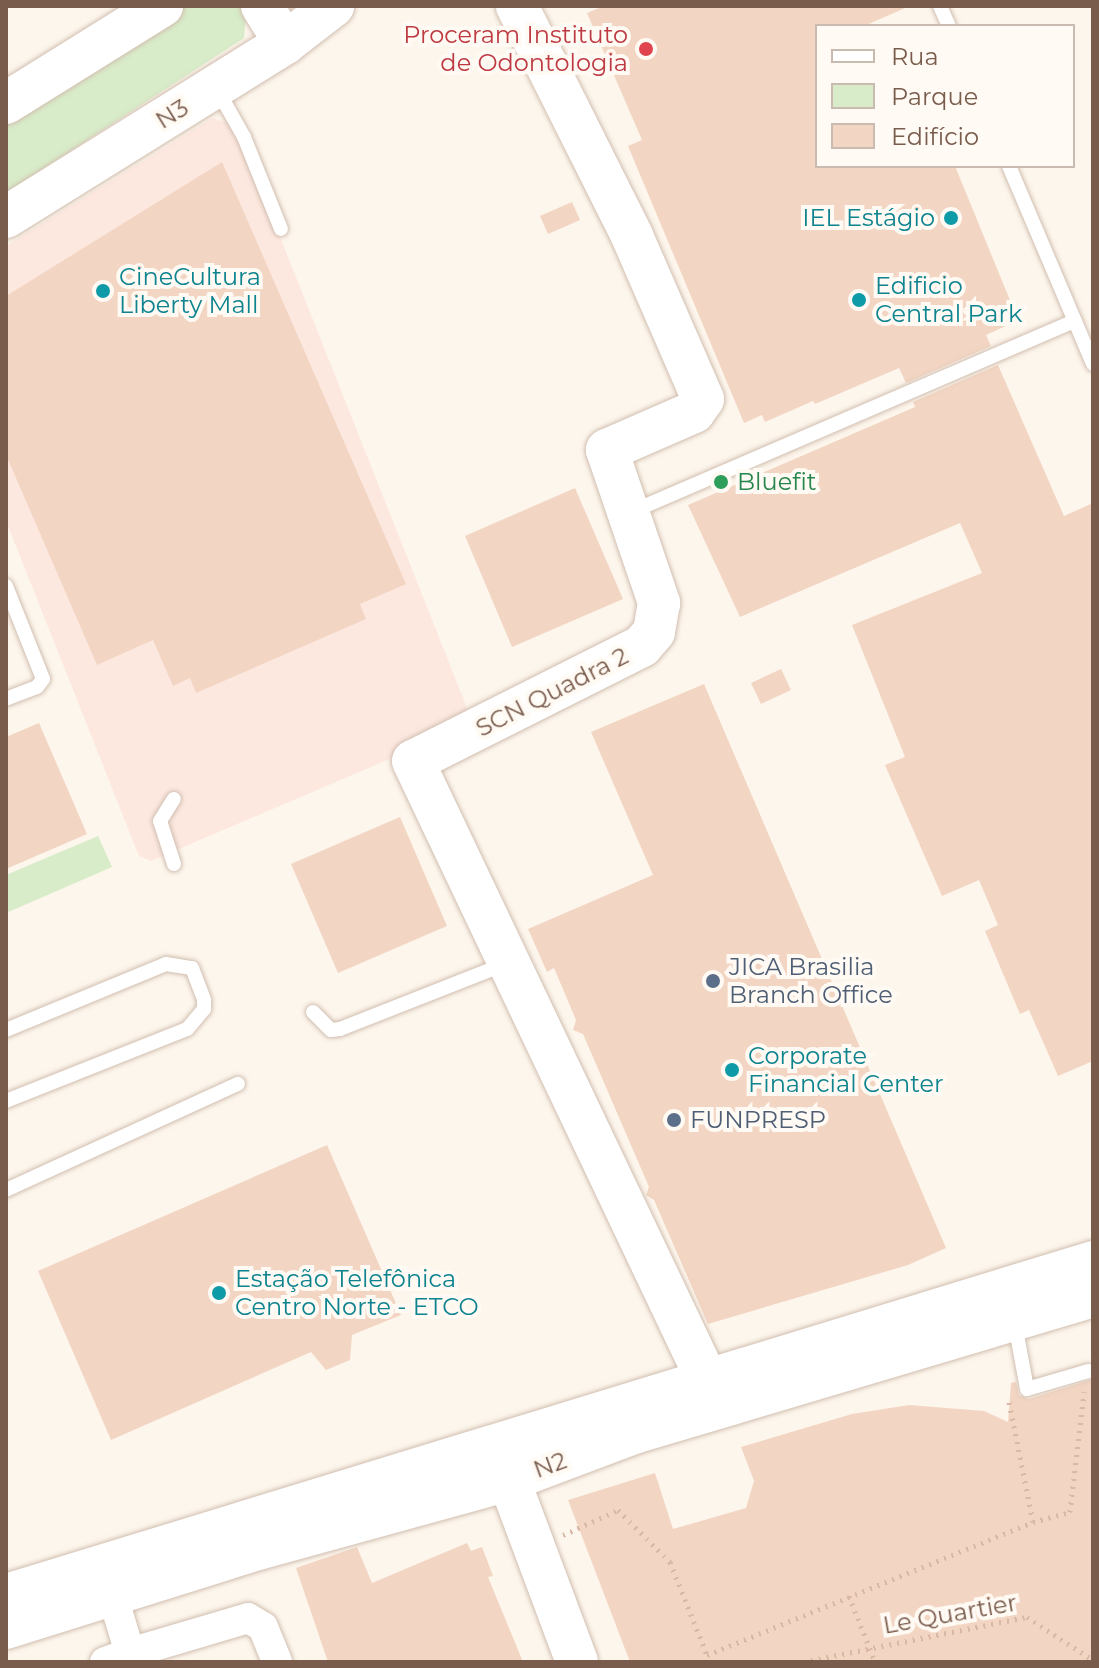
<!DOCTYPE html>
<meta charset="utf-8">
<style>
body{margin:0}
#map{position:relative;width:1099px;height:1668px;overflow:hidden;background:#fdf6ec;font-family:Montserrat,sans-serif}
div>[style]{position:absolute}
.commercial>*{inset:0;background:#fde8e0}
.green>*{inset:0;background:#d8ecc9}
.building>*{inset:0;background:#f3d5c3}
.path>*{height:5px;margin-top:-2.5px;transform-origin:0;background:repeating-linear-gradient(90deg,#d9b8a5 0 2px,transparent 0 8px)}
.roads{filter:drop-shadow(0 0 2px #d1beb0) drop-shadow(0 0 2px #d1beb0)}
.lane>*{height:14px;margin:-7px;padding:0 7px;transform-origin:7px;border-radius:7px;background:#fff}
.street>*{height:30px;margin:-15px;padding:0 15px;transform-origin:15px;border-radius:15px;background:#fff}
.secondary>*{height:42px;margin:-21px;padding:0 21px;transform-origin:21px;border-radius:21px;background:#fff}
.dots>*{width:22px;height:22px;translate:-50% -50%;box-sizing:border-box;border:4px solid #fffaf3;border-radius:50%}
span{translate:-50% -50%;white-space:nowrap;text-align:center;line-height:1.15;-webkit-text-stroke:8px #fffaf3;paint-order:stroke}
.health-label{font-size:24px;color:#be3a42}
.right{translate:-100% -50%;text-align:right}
.street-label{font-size:24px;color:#7a5c4d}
.culture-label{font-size:24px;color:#0d838f}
.left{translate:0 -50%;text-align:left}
.leisure-label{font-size:24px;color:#27864d}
.service-label{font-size:24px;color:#4e5e75}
.frame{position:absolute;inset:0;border:8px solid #7a5c4d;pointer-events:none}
.legend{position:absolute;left:815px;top:24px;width:260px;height:144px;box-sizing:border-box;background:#fffaf3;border:2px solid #cabbb1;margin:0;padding:10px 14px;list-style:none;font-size:24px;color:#7a5c4d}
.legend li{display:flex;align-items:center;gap:16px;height:40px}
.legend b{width:40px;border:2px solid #cabbb1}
</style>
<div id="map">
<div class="commercial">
<div style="clip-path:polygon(213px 118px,230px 124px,246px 151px,469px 713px,455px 731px,151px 861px,139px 856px,6px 521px,6px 246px)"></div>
</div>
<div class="green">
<div style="clip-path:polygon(186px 6px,241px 6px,246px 16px,244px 38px,6px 193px,6px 120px)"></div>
<div style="clip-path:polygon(98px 836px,112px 867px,6px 913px,6px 875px)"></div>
</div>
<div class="building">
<div style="clip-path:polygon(604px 6px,910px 6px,864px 26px,817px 26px,817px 166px,955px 166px,1014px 310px,1008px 325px,986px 335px,991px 346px,906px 383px,899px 368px,815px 404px,813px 401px,765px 422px,762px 415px,744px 423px,628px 146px,642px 140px,587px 13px)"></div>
<div style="clip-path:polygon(222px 162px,406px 584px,360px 604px,366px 619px,196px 693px,190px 678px,173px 686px,153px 640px,97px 665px,6px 455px,6px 296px)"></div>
<div style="clip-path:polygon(572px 202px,580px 220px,548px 234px,540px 216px)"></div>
<div style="clip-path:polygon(998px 365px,1064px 516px,1093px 503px,1093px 1061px,1058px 1076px,1029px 1010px,1020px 1014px,985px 931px,998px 925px,979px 880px,942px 896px,885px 765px,905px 757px,852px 625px,982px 573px,960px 523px,740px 617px,688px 505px,915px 407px,913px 402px)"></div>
<div style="clip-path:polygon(575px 488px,623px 599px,512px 647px,465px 536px)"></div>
<div style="clip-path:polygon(781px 669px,791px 690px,761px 704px,751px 683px)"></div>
<div style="clip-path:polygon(704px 684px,946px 1248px,908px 1265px,708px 1324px,654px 1200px,646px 1195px,649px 1187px,583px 1034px,573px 1030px,576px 1020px,554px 968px,547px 972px,528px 929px,653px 875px,591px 732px)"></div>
<div style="clip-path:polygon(39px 723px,87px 834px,6px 869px,6px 737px)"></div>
<div style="clip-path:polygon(400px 817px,447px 926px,338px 973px,291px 864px)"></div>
<div style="clip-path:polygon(327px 1145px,401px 1315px,352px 1335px,350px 1360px,326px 1370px,311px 1352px,111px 1440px,38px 1271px)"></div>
<div style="clip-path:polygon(1093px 1379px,1093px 1662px,630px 1662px,568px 1500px,655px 1473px,673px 1529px,746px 1508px,754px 1481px,741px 1447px,852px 1414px,909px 1405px,984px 1411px,1008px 1422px,1011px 1383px,1016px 1382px,1019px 1395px,1029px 1399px)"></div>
<div style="clip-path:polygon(467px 1543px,471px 1551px,482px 1547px,493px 1576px,488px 1577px,523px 1662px,328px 1662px,296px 1568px,357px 1547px,372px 1583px)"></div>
</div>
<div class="path">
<div style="left:1033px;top:1522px;width:38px;rotate:-15deg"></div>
<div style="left:1070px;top:1512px;width:121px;rotate:-83.3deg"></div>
<div style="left:563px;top:1535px;width:60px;rotate:-24.4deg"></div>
<div style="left:618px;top:1510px;width:74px;rotate:45deg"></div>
<div style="left:670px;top:1562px;width:100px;rotate:68.3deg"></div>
<div style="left:707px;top:1655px;width:352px;rotate:-22.2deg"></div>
<div style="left:1033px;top:1522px;width:127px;rotate:-101.3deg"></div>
<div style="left:849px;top:1596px;width:71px;rotate:68.5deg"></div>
<div style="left:803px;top:1662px;width:228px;rotate:-11.4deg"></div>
<div style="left:1027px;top:1617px;width:79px;rotate:33.1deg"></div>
</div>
<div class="roads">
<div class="lane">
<div style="left:940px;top:6px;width:22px;rotate:66deg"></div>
<div style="left:218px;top:91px;width:53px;rotate:60.5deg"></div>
<div style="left:244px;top:137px;width:99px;rotate:68.1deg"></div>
<div style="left:1009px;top:166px;width:215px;rotate:67deg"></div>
<div style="left:631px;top:512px;width:483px;rotate:-23.3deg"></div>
<div style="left:6px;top:586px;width:100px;rotate:68.3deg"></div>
<div style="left:43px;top:679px;width:10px;rotate:127deg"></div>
<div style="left:37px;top:687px;width:33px;rotate:159deg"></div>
<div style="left:174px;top:864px;width:45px;rotate:-108deg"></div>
<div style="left:160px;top:821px;width:26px;rotate:-58deg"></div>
<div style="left:313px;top:1012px;width:25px;rotate:45deg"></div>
<div style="left:331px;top:1030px;width:9px;rotate:-6deg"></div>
<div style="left:340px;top:1029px;width:177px;rotate:-21.5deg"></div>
<div style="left:6px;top:1030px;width:173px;rotate:-22.4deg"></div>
<div style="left:166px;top:964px;width:26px;rotate:9deg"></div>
<div style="left:192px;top:968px;width:34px;rotate:69deg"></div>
<div style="left:204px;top:1000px;width:9px;rotate:90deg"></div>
<div style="left:204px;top:1009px;width:26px;rotate:130deg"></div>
<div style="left:187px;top:1029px;width:195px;rotate:158.3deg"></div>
<div style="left:6px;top:1190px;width:255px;rotate:-24.6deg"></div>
<div style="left:1015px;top:1324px;width:66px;rotate:79.5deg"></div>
<div style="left:1027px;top:1389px;width:64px;rotate:-16.4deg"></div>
</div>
<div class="street">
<div style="left:130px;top:1653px;width:123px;rotate:-16.5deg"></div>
<div style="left:248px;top:1618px;width:17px;rotate:31deg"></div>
<div style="left:263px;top:1627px;width:38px;rotate:68deg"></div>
<div style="left:105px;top:1662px;width:27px;rotate:-20deg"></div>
<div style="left:130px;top:1653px;width:59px;rotate:-106.9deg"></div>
</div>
<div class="secondary">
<div style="left:262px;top:6px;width:44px;rotate:58.1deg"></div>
<div style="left:517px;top:6px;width:257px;rotate:63.4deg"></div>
<div style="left:632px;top:236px;width:178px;rotate:66.5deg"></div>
<div style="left:703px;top:399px;width:16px;rotate:125deg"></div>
<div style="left:694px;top:412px;width:95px;rotate:156.4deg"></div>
<div style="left:607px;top:450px;width:162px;rotate:71.2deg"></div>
<div style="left:659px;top:603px;width:29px;rotate:100deg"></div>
<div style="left:654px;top:632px;width:18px;rotate:131deg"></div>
<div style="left:642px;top:646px;width:256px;rotate:153.3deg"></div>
<div style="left:413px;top:761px;width:685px;rotate:64.59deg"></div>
<div style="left:6px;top:103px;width:184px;rotate:-31.9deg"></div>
<div style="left:6px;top:217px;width:329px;rotate:-31.9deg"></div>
<div style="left:285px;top:43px;width:61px;rotate:-37.6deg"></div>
<div style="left:509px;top:1480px;width:194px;rotate:69.5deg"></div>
<div style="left:6px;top:1595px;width:1137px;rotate:-17.03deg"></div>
<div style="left:6px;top:1628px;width:264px;rotate:-17.4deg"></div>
<div style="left:258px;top:1549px;width:260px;rotate:-15.4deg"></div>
<div style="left:509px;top:1480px;width:134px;rotate:-20.6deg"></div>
<div style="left:634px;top:1433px;width:479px;rotate:-16.6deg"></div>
</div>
</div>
<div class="dots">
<div style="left:646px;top:49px;background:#e0444e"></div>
<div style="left:951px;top:218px;background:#0f9aa8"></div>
<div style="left:103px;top:291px;background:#0f9aa8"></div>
<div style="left:859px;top:300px;background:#0f9aa8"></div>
<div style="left:721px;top:482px;background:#2e9e5b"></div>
<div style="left:713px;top:981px;background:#5c6f8a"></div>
<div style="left:732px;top:1070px;background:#0f9aa8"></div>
<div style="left:674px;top:1120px;background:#5c6f8a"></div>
<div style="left:219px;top:1293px;background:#0f9aa8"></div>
</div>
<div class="health-label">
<span class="right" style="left:628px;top:49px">Proceram Instituto<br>de Odontologia</span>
</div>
<div class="street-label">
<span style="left:172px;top:114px;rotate:-32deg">N3</span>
<span style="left:552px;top:692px;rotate:-27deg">SCN Quadra 2</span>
<span style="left:550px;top:1465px;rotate:-20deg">N2</span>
<span style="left:950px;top:1614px;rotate:-10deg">Le Quartier</span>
</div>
<div class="culture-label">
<span class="right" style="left:935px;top:218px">IEL Estágio</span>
<span class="left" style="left:119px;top:291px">CineCultura<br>Liberty Mall</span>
<span class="left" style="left:875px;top:300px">Edificio<br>Central Park</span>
<span class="left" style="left:748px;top:1070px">Corporate<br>Financial Center</span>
<span class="left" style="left:235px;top:1293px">Estação Telefônica<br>Centro Norte - ETCO</span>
</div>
<div class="leisure-label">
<span class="left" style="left:737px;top:482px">Bluefit</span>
</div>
<div class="service-label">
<span class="left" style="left:729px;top:981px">JICA Brasilia<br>Branch Office</span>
<span class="left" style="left:690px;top:1120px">FUNPRESP</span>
</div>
<div class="frame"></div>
<ul class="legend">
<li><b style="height:10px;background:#fff"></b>Rua</li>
<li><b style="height:22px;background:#d8ecc9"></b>Parque</li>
<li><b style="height:22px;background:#f3d5c3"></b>Edifício</li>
</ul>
</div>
